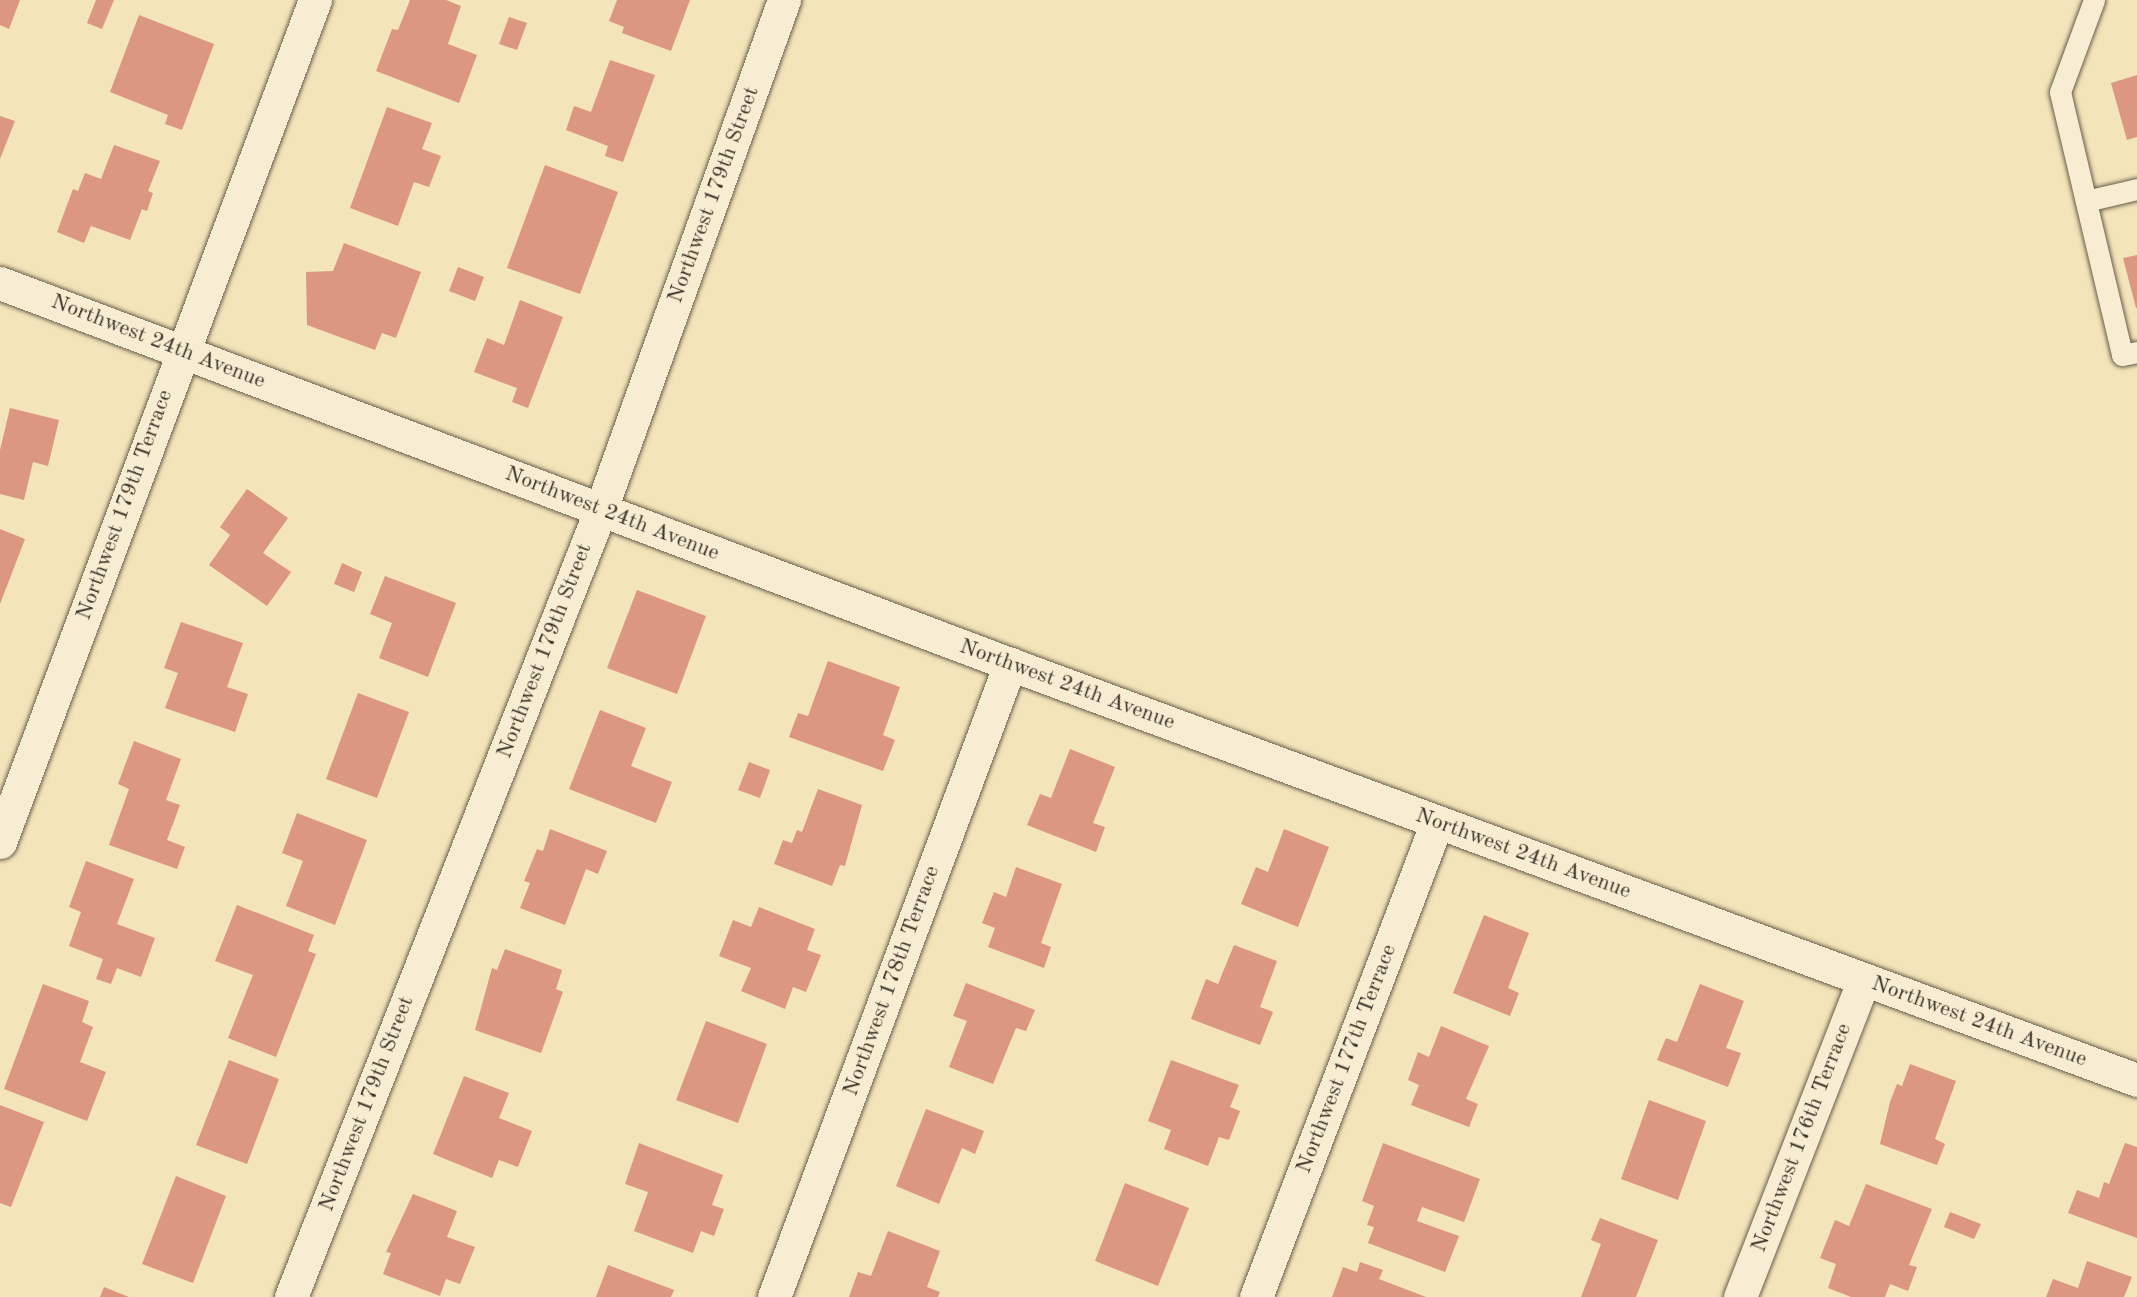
<!DOCTYPE html>
<style>
body{margin:0}
#map{position:relative;width:2137px;height:1297px;overflow:hidden;background:#f4e4b9;font-family:"Old Standard TT",serif}
div>[style]{position:absolute}
.building>*{inset:0;background:#db9780}
.roads{filter:drop-shadow(0 0 2px #685e4c) drop-shadow(0 0 2px #685e4c)}
.service>*{height:21px;margin:-10.5px;padding:0 10.5px;transform-origin:10.5px;border-radius:10.5px;background:#f8edd2}
.minor>*{height:33px;margin:-16.5px;padding:0 16.5px;transform-origin:16.5px;border-radius:16.5px;background:#f8edd2}
span{translate:-50% -50%;white-space:nowrap;text-align:center;line-height:1.15;-webkit-text-stroke:4.5px #f8edd2;paint-order:stroke}
.street-label{font-size:22px;color:#393127}
</style>
<div id="map">
<div class="building">
<div style="clip-path:polygon(0 0,20px 0,9px 29px,0 25px)"></div>
<div style="clip-path:polygon(96px 0,114px 0,102px 29px,87px 23px)"></div>
<div style="clip-path:polygon(410px 0,446px 0,461px 6px,448px 44px,477px 55px,459px 103px,376px 71px,392px 29px,398px 30px)"></div>
<div style="clip-path:polygon(617px 0,690px 0,671px 51px,622px 33px,624px 27px,609px 21px)"></div>
<div style="clip-path:polygon(139px 15px,214px 44px,182px 130px,165px 124px,168px 115px,110px 92px)"></div>
<div style="clip-path:polygon(509px 17px,527px 23px,517px 50px,499px 44px)"></div>
<div style="clip-path:polygon(610px 60px,655px 75px,623px 162px,605px 156px,608px 146px,566px 130px,574px 106px,591px 112px)"></div>
<div style="clip-path:polygon(2137px 75px,2137px 137px,2127px 140px,2111px 83px)"></div>
<div style="clip-path:polygon(387px 107px,432px 123px,422px 149px,441px 156px,429px 187px,414px 182px,398px 226px,350px 208px)"></div>
<div style="clip-path:polygon(0 116px,15px 121px,0 159px)"></div>
<div style="clip-path:polygon(114px 145px,160px 161px,148px 191px,153px 193px,147px 211px,142px 209px,130px 240px,91px 226px,84px 243px,57px 232px,73px 189px,78px 191px,85px 173px,101px 179px)"></div>
<div style="clip-path:polygon(545px 165px,618px 192px,580px 294px,507px 268px)"></div>
<div style="clip-path:polygon(344px 243px,421px 272px,396px 338px,382px 333px,375px 350px,307px 325px,306px 272px,333px 271px)"></div>
<div style="clip-path:polygon(2137px 255px,2137px 308px,2136px 308px,2123px 258px)"></div>
<div style="clip-path:polygon(458px 267px,484px 277px,475px 301px,449px 291px)"></div>
<div style="clip-path:polygon(520px 300px,563px 317px,528px 408px,512px 402px,517px 388px,474px 372px,487px 338px,504px 345px)"></div>
<div style="clip-path:polygon(10px 408px,59px 420px,48px 466px,33px 462px,24px 500px,0 494px,0 450px)"></div>
<div style="clip-path:polygon(247px 489px,288px 518px,263px 553px,291px 572px,267px 606px,209px 565px,230px 535px,220px 527px)"></div>
<div style="clip-path:polygon(0 529px,25px 539px,0 604px)"></div>
<div style="clip-path:polygon(342px 563px,362px 572px,354px 592px,334px 584px)"></div>
<div style="clip-path:polygon(385px 576px,456px 603px,428px 677px,379px 658px,392px 623px,370px 614px)"></div>
<div style="clip-path:polygon(637px 590px,706px 616px,677px 694px,607px 668px)"></div>
<div style="clip-path:polygon(181px 622px,243px 643px,227px 687px,248px 694px,235px 732px,165px 708px,178px 673px,164px 668px)"></div>
<div style="clip-path:polygon(828px 661px,900px 687px,883px 735px,895px 740px,883px 771px,789px 737px,798px 713px,808px 716px)"></div>
<div style="clip-path:polygon(358px 693px,409px 712px,377px 798px,326px 779px)"></div>
<div style="clip-path:polygon(600px 710px,646px 728px,631px 766px,672px 782px,656px 823px,569px 789px)"></div>
<div style="clip-path:polygon(134px 741px,181px 759px,166px 800px,180px 805px,167px 840px,185px 847px,177px 869px,109px 845px,129px 789px,118px 784px)"></div>
<div style="clip-path:polygon(1070px 749px,1115px 767px,1093px 823px,1105px 827px,1096px 852px,1027px 825px,1040px 794px,1051px 798px)"></div>
<div style="clip-path:polygon(749px 762px,770px 770px,760px 798px,738px 790px)"></div>
<div style="clip-path:polygon(818px 789px,862px 805px,845px 866px,840px 865px,832px 886px,774px 864px,783px 840px,792px 843px,797px 830px,802px 832px)"></div>
<div style="clip-path:polygon(297px 813px,367px 840px,335px 925px,286px 906px,303px 861px,282px 853px)"></div>
<div style="clip-path:polygon(550px 829px,607px 851px,598px 874px,586px 869px,565px 925px,520px 908px,530px 883px,524px 881px,537px 849px,543px 851px)"></div>
<div style="clip-path:polygon(1284px 829px,1329px 847px,1298px 927px,1241px 904px,1256px 867px,1268px 872px)"></div>
<div style="clip-path:polygon(86px 861px,134px 879px,117px 924px,155px 938px,141px 977px,117px 968px,111px 984px,96px 979px,103px 959px,69px 946px,81px 912px,69px 907px)"></div>
<div style="clip-path:polygon(1016px 867px,1062px 884px,1041px 943px,1051px 947px,1044px 968px,988px 947px,995px 928px,982px 923px,994px 892px,1006px 897px)"></div>
<div style="clip-path:polygon(237px 905px,314px 935px,308px 951px,316px 954px,276px 1057px,228px 1038px,253px 975px,215px 961px)"></div>
<div style="clip-path:polygon(759px 907px,815px 929px,807px 950px,821px 955px,806px 992px,793px 987px,785px 1009px,741px 991px,751px 968px,719px 956px,733px 920px,751px 927px)"></div>
<div style="clip-path:polygon(1484px 915px,1529px 933px,1508px 988px,1519px 993px,1510px 1016px,1453px 993px)"></div>
<div style="clip-path:polygon(1234px 945px,1277px 961px,1260px 1007px,1273px 1012px,1260px 1045px,1191px 1019px,1206px 979px,1218px 984px)"></div>
<div style="clip-path:polygon(505px 949px,562px 970px,556px 989px,563px 992px,541px 1053px,475px 1030px,492px 968px,497px 970px)"></div>
<div style="clip-path:polygon(966px 983px,1035px 1010px,1026px 1031px,1016px 1028px,993px 1084px,949px 1067px,967px 1021px,953px 1016px)"></div>
<div style="clip-path:polygon(43px 984px,89px 1001px,82px 1022px,93px 1027px,80px 1062px,106px 1072px,87px 1121px,4px 1089px)"></div>
<div style="clip-path:polygon(1700px 984px,1744px 1001px,1726px 1048px,1741px 1053px,1728px 1087px,1657px 1060px,1666px 1038px,1677px 1042px)"></div>
<div style="clip-path:polygon(706px 1021px,767px 1044px,738px 1123px,676px 1100px)"></div>
<div style="clip-path:polygon(1441px 1026px,1489px 1046px,1466px 1099px,1478px 1104px,1469px 1127px,1411px 1105px,1419px 1085px,1408px 1080px,1418px 1052px,1429px 1057px)"></div>
<div style="clip-path:polygon(229px 1060px,279px 1079px,247px 1164px,196px 1145px)"></div>
<div style="clip-path:polygon(1171px 1060px,1239px 1085px,1230px 1107px,1240px 1111px,1229px 1140px,1219px 1137px,1208px 1166px,1164px 1149px,1171px 1130px,1148px 1121px)"></div>
<div style="clip-path:polygon(1910px 1064px,1956px 1081px,1935px 1139px,1945px 1144px,1937px 1165px,1880px 1144px,1890px 1102px,1897px 1084px,1902px 1086px)"></div>
<div style="clip-path:polygon(464px 1076px,509px 1093px,499px 1118px,532px 1131px,518px 1167px,499px 1160px,492px 1178px,433px 1154px)"></div>
<div style="clip-path:polygon(1649px 1100px,1706px 1121px,1678px 1200px,1621px 1179px)"></div>
<div style="clip-path:polygon(0 1105px,44px 1122px,11px 1207px,0 1203px)"></div>
<div style="clip-path:polygon(926px 1109px,984px 1131px,975px 1154px,962px 1148px,939px 1204px,896px 1186px)"></div>
<div style="clip-path:polygon(639px 1143px,723px 1175px,712px 1205px,724px 1209px,714px 1236px,701px 1231px,693px 1253px,634px 1231px,648px 1192px,625px 1184px)"></div>
<div style="clip-path:polygon(1383px 1143px,1480px 1179px,1464px 1222px,1422px 1207px,1417px 1221px,1459px 1236px,1445px 1272px,1368px 1243px,1374px 1227px,1367px 1225px,1374px 1206px,1362px 1201px)"></div>
<div style="clip-path:polygon(2125px 1143px,2137px 1147px,2137px 1238px,2068px 1213px,2077px 1190px,2099px 1198px,2104px 1182px,2109px 1184px)"></div>
<div style="clip-path:polygon(176px 1176px,226px 1196px,193px 1283px,142px 1264px)"></div>
<div style="clip-path:polygon(1125px 1183px,1189px 1208px,1158px 1286px,1095px 1261px)"></div>
<div style="clip-path:polygon(1866px 1184px,1932px 1209px,1909px 1265px,1917px 1267px,1908px 1291px,1890px 1284px,1885px 1297px,1851px 1297px,1828px 1288px,1836px 1264px,1820px 1258px,1835px 1220px,1849px 1226px)"></div>
<div style="clip-path:polygon(413px 1194px,457px 1211px,447px 1237px,475px 1247px,460px 1284px,446px 1279px,440px 1296px,383px 1274px,391px 1253px,386px 1252px)"></div>
<div style="clip-path:polygon(1950px 1212px,1981px 1224px,1974px 1239px,1944px 1227px)"></div>
<div style="clip-path:polygon(1600px 1218px,1658px 1240px,1636px 1297px,1581px 1297px,1601px 1244px,1591px 1240px)"></div>
<div style="clip-path:polygon(888px 1231px,940px 1251px,927px 1287px,940px 1292px,938px 1297px,849px 1297px,858px 1272px,871px 1276px)"></div>
<div style="clip-path:polygon(2087px 1261px,2132px 1277px,2124px 1297px,2046px 1297px,2053px 1279px,2078px 1288px)"></div>
<div style="clip-path:polygon(1360px 1262px,1383px 1270px,1379px 1279px,1426px 1297px,1332px 1297px,1343px 1267px,1357px 1272px)"></div>
<div style="clip-path:polygon(608px 1265px,674px 1290px,671px 1297px,596px 1297px)"></div>
<div style="clip-path:polygon(104px 1287px,129px 1297px,100px 1297px)"></div>
</div>
<div class="roads">
<div class="service">
<div style="left:2094px;top:0;width:98px;rotate:110.3deg"></div>
<div style="left:2060px;top:92px;width:270px;rotate:76.7deg"></div>
<div style="left:2122px;top:355px;width:15px;rotate:-11deg"></div>
<div style="left:2086px;top:201px;width:52px;rotate:-13.2deg"></div>
</div>
<div class="minor">
<div style="left:0;top:283px;width:1079px;rotate:20.67deg"></div>
<div style="left:1010px;top:664px;width:1201px;rotate:20.26deg"></div>
<div style="left:0;top:842px;width:899px;rotate:-69.49deg"></div>
<div style="left:291px;top:1297px;width:847px;rotate:-68.53deg"></div>
<div style="left:601px;top:509px;width:541px;rotate:-70.23deg"></div>
<div style="left:774px;top:1297px;width:676px;rotate:-69.55deg"></div>
<div style="left:1256px;top:1297px;width:508px;rotate:-69.14deg"></div>
<div style="left:1740px;top:1297px;width:341px;rotate:-68.7deg"></div>
</div>
</div>
<div class="street-label">
<span style="left:714px;top:195px;rotate:-70deg">Northwest 179th Street</span>
<span style="left:158px;top:342px;rotate:21deg">Northwest 24th Avenue</span>
<span style="left:125px;top:505px;rotate:-70deg">Northwest 179th Terrace</span>
<span style="left:612px;top:514px;rotate:21deg">Northwest 24th Avenue</span>
<span style="left:545px;top:651px;rotate:-69deg">Northwest 179th Street</span>
<span style="left:1067px;top:685px;rotate:20deg">Northwest 24th Avenue</span>
<span style="left:1523px;top:854px;rotate:20deg">Northwest 24th Avenue</span>
<span style="left:892px;top:981px;rotate:-70deg">Northwest 178th Terrace</span>
<span style="left:1979px;top:1022px;rotate:20deg">Northwest 24th Avenue</span>
<span style="left:1347px;top:1059px;rotate:-69deg">Northwest 177th Terrace</span>
<span style="left:367px;top:1104px;rotate:-69deg">Northwest 179th Street</span>
<span style="left:1802px;top:1138px;rotate:-69deg">Northwest 176th Terrace</span>
</div>
</div>
